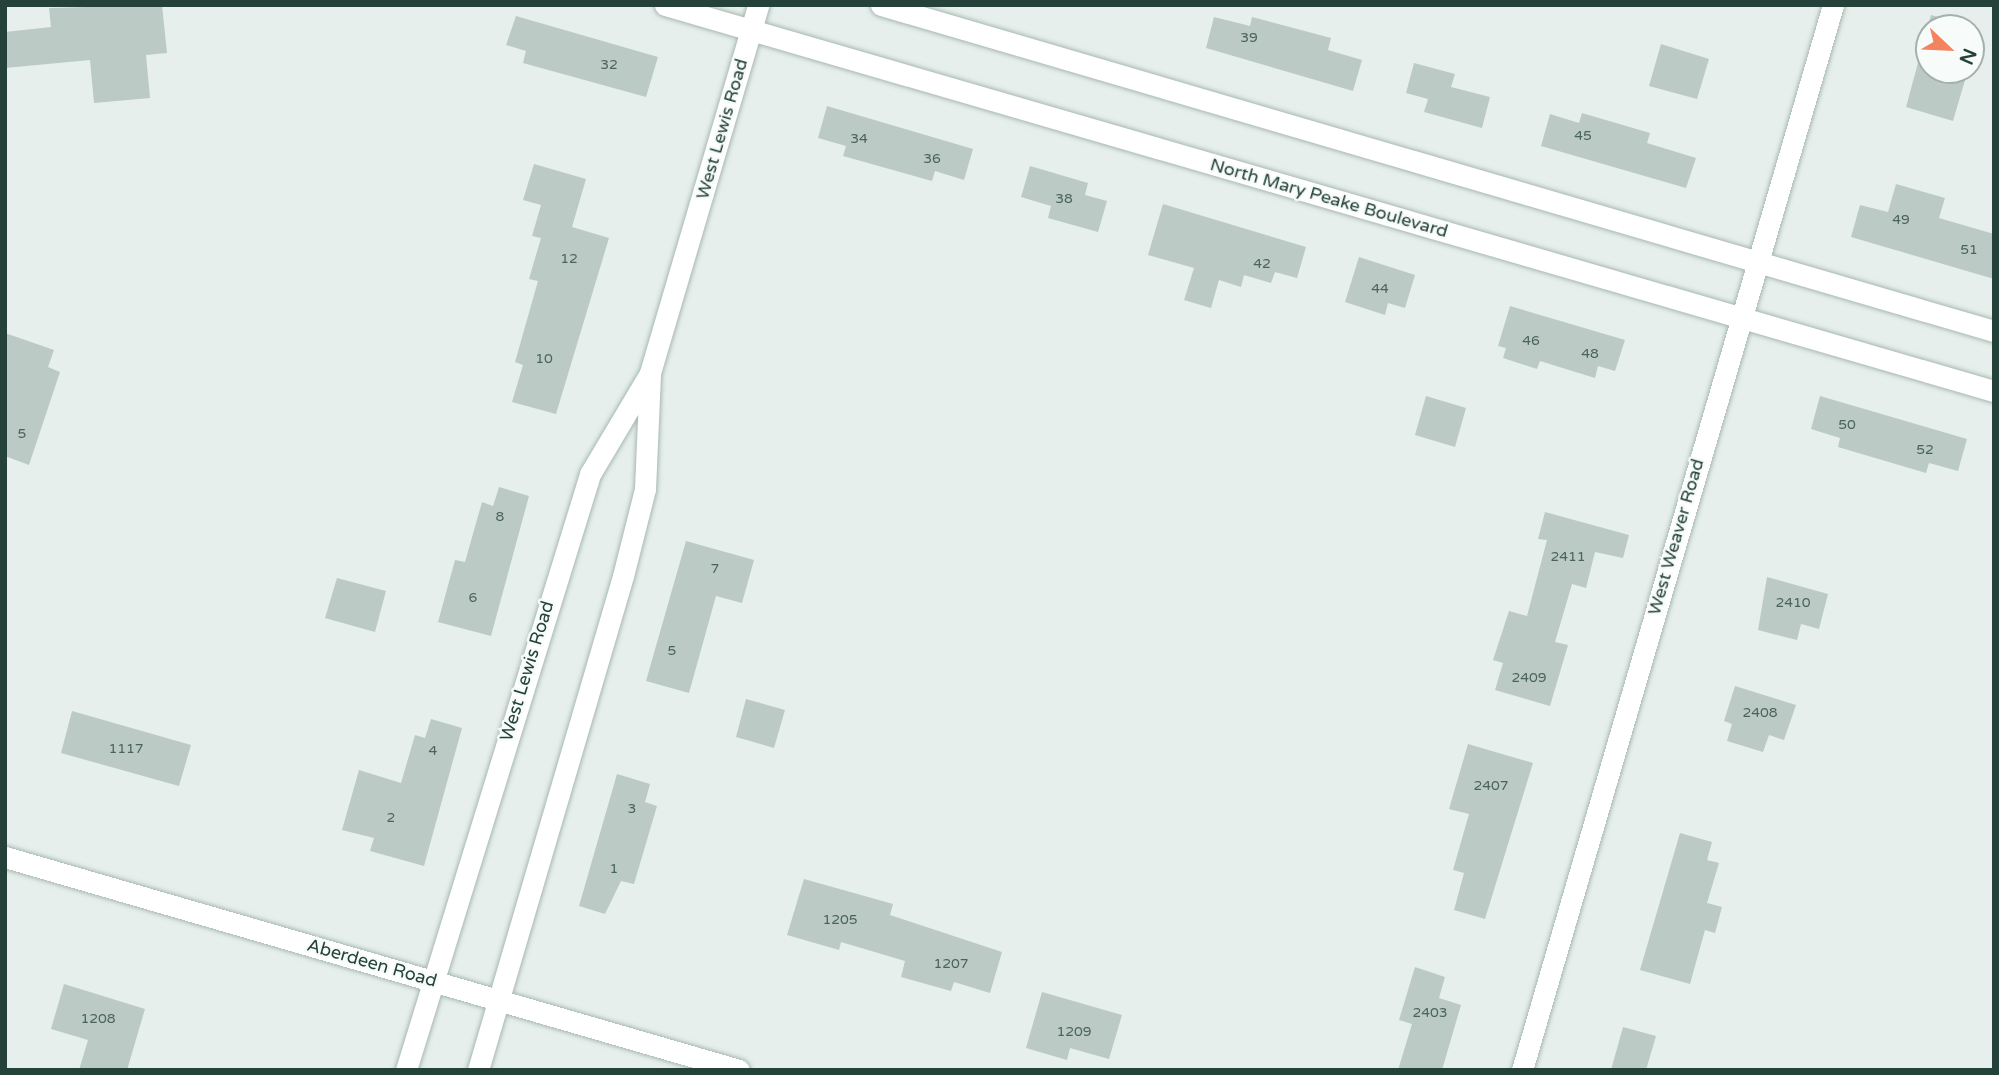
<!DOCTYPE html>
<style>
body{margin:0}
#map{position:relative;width:1999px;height:1075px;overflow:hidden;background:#e6efeb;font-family:"Varela Round",sans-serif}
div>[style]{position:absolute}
.building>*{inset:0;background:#bbcac4}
.roads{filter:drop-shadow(0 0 2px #a8b8b2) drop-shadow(0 0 2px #a8b8b2)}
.minor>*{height:21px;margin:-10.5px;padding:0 10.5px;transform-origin:10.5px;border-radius:10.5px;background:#fff}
.tertiary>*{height:21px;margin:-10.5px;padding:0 10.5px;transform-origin:10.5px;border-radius:10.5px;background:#fff}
.secondary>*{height:21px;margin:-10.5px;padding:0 10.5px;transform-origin:10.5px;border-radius:10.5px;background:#fff}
span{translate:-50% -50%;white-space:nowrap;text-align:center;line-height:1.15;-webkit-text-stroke:5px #f7fbf9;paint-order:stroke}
.number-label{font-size:14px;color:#4a645c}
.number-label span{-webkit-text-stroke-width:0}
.street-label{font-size:18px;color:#24423a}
.frame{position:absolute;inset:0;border:7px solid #24423a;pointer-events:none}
.north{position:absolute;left:1915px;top:14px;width:70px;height:70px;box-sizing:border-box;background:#f7fbf9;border:2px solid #a3b1ad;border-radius:50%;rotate:113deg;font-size:19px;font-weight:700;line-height:28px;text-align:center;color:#24423a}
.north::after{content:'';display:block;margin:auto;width:24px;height:32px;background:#f4845f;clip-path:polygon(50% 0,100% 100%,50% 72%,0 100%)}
</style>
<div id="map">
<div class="building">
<div style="clip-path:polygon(162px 5px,167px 53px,146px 55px,150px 98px,94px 103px,90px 60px,5px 68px,5px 32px,51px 27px,49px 8px)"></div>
<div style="clip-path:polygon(1931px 15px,1979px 29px,1971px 58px,1971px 28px,1929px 28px,1929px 70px,1968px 70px,1953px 121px,1906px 107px)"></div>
<div style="clip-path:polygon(516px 16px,658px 57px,646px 97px,523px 63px,526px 51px,506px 45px)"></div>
<div style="clip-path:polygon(1214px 17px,1250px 26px,1252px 17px,1331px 38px,1328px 50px,1362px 60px,1353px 91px,1206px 48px)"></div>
<div style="clip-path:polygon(1661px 44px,1709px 59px,1697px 99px,1649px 86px)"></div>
<div style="clip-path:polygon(1414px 63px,1455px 74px,1451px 87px,1490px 97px,1482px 128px,1424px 112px,1428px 99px,1406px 93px)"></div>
<div style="clip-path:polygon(827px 106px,973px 149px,964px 180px,935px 171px,932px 181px,843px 156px,846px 146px,818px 138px)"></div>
<div style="clip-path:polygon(1582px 113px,1650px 133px,1647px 143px,1696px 158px,1686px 188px,1541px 146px,1550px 114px,1579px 123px)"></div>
<div style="clip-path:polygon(534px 164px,586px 179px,572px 227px,609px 238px,556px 414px,512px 402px,523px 365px,515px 362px,538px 281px,529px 279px,541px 238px,532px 236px,541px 205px,523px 200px)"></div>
<div style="clip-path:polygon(1030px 166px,1088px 183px,1085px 195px,1107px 201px,1098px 232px,1048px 218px,1051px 206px,1021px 197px)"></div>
<div style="clip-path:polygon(1896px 184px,1945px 198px,1939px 218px,1994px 234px,1994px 279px,1851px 237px,1860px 205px,1888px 212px)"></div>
<div style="clip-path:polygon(1163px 204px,1306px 247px,1297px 278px,1275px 272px,1271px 283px,1244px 275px,1241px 287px,1219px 280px,1211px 308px,1184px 300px,1194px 268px,1148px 255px)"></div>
<div style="clip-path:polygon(1359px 257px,1415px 275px,1405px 308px,1388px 303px,1385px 315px,1345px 302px)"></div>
<div style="clip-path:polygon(1510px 306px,1625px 340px,1615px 371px,1598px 366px,1595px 378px,1540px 361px,1537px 369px,1503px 358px,1506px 348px,1498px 346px)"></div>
<div style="clip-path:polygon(5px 333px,54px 350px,48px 367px,60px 372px,29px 465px,5px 456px)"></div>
<div style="clip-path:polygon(1426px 396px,1466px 408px,1455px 447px,1415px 435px)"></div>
<div style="clip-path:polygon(1820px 396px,1967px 439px,1958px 471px,1929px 463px,1926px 473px,1838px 447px,1840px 438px,1811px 429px)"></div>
<div style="clip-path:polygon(499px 487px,529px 496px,491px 636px,438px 622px,455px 560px,465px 562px,482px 502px,493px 506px)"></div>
<div style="clip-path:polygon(1545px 512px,1629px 535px,1623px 558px,1595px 552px,1586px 588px,1572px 584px,1555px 642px,1568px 645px,1550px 706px,1495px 690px,1503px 663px,1493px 660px,1509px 611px,1527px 616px,1547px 540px,1538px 539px)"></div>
<div style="clip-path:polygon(686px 541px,754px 560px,742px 603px,716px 596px,689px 693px,646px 681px)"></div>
<div style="clip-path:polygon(1767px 577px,1828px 594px,1819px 629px,1801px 624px,1797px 640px,1758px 630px)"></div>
<div style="clip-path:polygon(337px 578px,386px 591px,375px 632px,325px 618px)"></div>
<div style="clip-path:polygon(1735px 686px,1796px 705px,1784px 740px,1769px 735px,1763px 752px,1727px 741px,1732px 724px,1724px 721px)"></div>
<div style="clip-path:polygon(746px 699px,785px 710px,774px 748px,736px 737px)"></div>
<div style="clip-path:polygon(72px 711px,191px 745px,179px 786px,61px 753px)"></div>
<div style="clip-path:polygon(431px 719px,462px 728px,424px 866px,370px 851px,374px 838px,342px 830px,359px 770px,401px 783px,415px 735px,425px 738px)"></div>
<div style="clip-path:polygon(1468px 744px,1533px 763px,1485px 919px,1454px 910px,1464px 873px,1453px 870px,1469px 814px,1449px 809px)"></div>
<div style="clip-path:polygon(617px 774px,650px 784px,645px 802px,657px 806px,634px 884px,621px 881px,605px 914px,579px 906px)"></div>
<div style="clip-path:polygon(1680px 833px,1712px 842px,1707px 860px,1719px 863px,1707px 903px,1722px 907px,1715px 933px,1705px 930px,1690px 984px,1640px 970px)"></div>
<div style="clip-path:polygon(804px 879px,893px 904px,890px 915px,1002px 952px,990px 993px,954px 982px,951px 991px,901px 977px,905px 961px,841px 942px,839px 950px,787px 935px)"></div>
<div style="clip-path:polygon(1415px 967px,1445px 977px,1439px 998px,1461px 1005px,1442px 1070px,1398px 1070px,1412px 1024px,1399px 1020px)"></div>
<div style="clip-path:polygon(64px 984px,145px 1009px,127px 1070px,79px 1070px,88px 1040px,51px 1029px)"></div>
<div style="clip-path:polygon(1042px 992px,1122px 1015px,1109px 1059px,1070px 1048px,1067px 1060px,1026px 1048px)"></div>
<div style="clip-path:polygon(1623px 1027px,1656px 1036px,1646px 1070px,1611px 1070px)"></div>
</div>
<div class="roads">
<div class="minor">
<div style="left:665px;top:5px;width:1384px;rotate:16.2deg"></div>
<div style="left:881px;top:5px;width:1160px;rotate:16.33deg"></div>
<div style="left:406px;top:1070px;width:624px;rotate:-72.84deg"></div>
<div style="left:590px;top:474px;width:115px;rotate:-59.2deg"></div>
<div style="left:478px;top:1070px;width:515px;rotate:-73.64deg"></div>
<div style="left:623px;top:576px;width:90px;rotate:-75.8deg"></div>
<div style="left:645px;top:489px;width:116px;rotate:-87.5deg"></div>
<div style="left:650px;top:373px;width:384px;rotate:-73.6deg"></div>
</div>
<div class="tertiary">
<div style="left:1522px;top:1070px;width:1109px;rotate:-73.72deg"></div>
</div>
<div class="secondary">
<div style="left:5px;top:857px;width:764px;rotate:16.18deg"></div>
</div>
</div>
<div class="number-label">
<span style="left:1249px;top:38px">39</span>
<span style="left:609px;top:65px">32</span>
<span style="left:1583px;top:136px">45</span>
<span style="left:859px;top:139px">34</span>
<span style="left:932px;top:159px">36</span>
<span style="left:1064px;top:199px">38</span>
<span style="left:1901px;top:220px">49</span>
<span style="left:1969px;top:250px">51</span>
<span style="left:569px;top:259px">12</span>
<span style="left:1262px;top:264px">42</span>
<span style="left:1380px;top:289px">44</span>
<span style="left:1531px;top:341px">46</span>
<span style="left:1590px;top:354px">48</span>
<span style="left:544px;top:359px">10</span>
<span style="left:1847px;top:425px">50</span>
<span style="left:22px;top:434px">5</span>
<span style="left:1925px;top:450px">52</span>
<span style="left:500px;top:517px">8</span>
<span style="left:1568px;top:557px">2411</span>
<span style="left:715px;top:569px">7</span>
<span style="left:473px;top:598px">6</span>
<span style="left:1793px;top:603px">2410</span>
<span style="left:672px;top:651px">5</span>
<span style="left:1529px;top:678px">2409</span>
<span style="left:1760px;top:713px">2408</span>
<span style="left:126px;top:749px">1117</span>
<span style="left:433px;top:751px">4</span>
<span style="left:1491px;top:786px">2407</span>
<span style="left:632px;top:809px">3</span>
<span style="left:391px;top:818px">2</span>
<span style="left:614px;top:869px">1</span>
<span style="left:840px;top:920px">1205</span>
<span style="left:951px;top:964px">1207</span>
<span style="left:1430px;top:1013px">2403</span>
<span style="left:98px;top:1019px">1208</span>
<span style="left:1074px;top:1032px">1209</span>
</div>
<div class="street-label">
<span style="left:722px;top:129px;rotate:-74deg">West Lewis Road</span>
<span style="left:1329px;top:198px;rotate:16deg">North Mary Peake Boulevard</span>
<span style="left:1676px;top:537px;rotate:-74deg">West Weaver Road</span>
<span style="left:527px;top:671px;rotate:-73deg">West Lewis Road</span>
<span style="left:372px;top:963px;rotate:16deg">Aberdeen Road</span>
</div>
<div class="frame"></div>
<div class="north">N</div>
</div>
